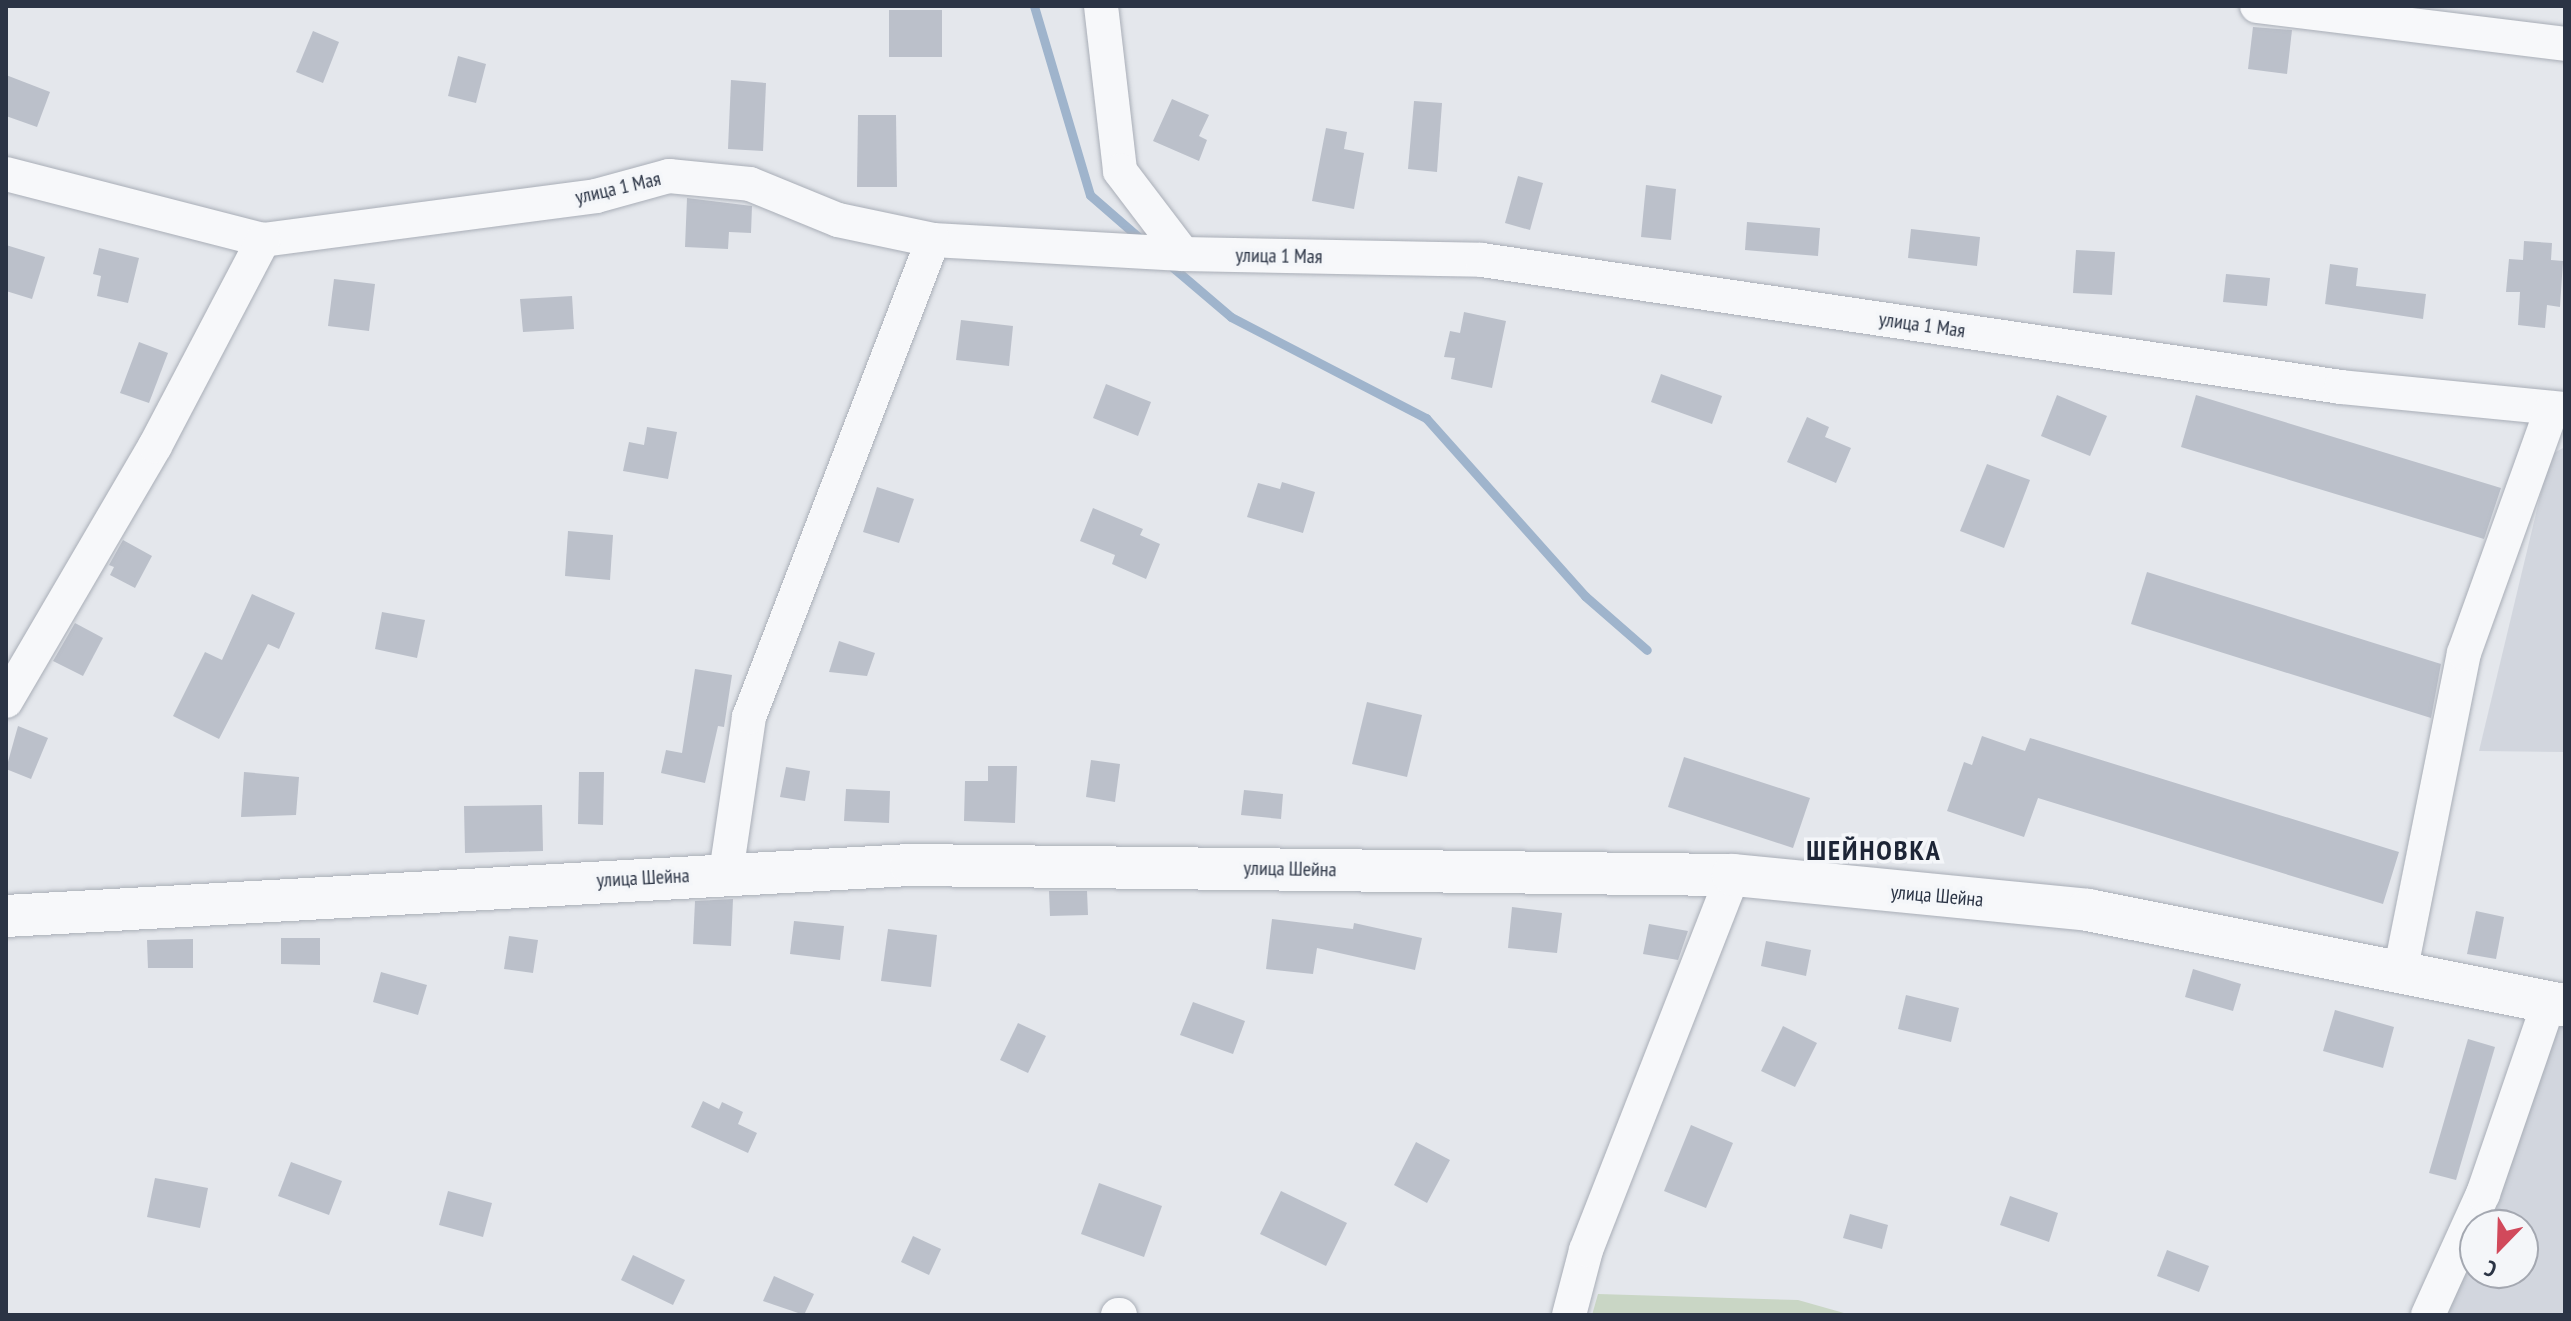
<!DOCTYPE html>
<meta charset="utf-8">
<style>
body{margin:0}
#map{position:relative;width:2571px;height:1321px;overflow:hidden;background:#e4e7ec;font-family:"PT Sans Narrow",sans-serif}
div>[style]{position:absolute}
.built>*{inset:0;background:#d2d6de}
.green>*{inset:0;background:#c9d6c5}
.stream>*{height:9px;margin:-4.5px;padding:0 4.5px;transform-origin:4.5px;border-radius:4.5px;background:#9fb4cc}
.building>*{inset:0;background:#bbc0ca}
.roads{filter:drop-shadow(0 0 2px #a9aeb7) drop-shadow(0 0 2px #a9aeb7)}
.minor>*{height:34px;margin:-17px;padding:0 17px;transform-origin:17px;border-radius:17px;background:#f7f8fa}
.tertiary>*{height:42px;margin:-21px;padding:0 21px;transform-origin:21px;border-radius:21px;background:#f7f8fa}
span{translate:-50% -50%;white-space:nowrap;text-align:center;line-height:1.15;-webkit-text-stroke:7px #f4f6f9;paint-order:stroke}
.street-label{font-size:20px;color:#2b3445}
.district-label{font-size:28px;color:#1d2536;font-weight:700;letter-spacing:2px}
.frame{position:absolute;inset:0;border:8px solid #2b3445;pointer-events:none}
.north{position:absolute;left:2459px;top:1209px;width:80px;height:80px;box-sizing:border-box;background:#f4f6f9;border:2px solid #a4a8b1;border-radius:50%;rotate:203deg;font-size:22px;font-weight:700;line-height:32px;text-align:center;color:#2b3445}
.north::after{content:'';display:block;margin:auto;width:28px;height:36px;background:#d1495b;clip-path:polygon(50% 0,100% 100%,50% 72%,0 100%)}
</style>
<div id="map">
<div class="built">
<div style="clip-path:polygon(2565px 447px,2565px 752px,2479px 751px,2550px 455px)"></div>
<div style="clip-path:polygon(evenodd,2564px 1013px,2565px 1315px,2414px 1315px,2564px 1013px,2475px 1225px,2523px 1225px,2523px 1273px,2475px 1273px,2475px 1225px)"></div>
</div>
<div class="green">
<div style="clip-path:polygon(1598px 1294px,1798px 1300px,1851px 1315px,1592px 1315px)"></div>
</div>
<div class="stream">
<div style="left:1034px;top:6px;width:197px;rotate:73.5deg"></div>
<div style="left:1090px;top:195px;width:72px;rotate:41deg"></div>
<div style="left:1170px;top:265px;width:80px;rotate:40.4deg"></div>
<div style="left:1231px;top:317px;width:220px;rotate:27.4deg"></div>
<div style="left:1426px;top:418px;width:239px;rotate:48.2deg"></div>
<div style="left:1585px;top:596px;width:82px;rotate:41.1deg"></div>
</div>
<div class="building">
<div style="clip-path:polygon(889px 10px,942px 10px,942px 57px,889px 57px)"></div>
<div style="clip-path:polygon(2253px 27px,2292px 30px,2287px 74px,2248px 69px)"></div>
<div style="clip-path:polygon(313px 31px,339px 42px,323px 83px,296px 72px)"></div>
<div style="clip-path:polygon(458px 56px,486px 64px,476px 103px,448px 96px)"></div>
<div style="clip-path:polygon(6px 75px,50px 92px,37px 127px,6px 116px)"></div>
<div style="clip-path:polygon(731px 80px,766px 83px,763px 151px,728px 149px)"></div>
<div style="clip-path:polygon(1172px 99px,1209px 115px,1199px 136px,1207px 140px,1199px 161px,1153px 141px)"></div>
<div style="clip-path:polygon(1414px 101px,1442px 103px,1437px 172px,1408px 169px)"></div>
<div style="clip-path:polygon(858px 115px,896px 115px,897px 187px,857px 187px)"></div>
<div style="clip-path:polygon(1326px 128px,1347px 132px,1344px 149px,1364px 153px,1354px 209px,1312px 201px)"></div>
<div style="clip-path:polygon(1518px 176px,1543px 183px,1530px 230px,1505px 223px)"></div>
<div style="clip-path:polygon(1646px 185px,1676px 189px,1671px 240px,1641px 237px)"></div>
<div style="clip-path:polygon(687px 198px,752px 206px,751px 233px,729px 232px,728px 249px,685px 247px)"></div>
<div style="clip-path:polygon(1747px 222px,1820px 228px,1818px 256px,1745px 250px)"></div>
<div style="clip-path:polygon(1911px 229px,1980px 237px,1977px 266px,1908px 258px)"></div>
<div style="clip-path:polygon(2524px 241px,2552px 243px,2551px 260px,2563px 261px,2560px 307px,2547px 305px,2545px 328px,2518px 325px,2520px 292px,2506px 292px,2509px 259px,2523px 260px)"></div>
<div style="clip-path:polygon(6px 245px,45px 257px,32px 299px,6px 291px)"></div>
<div style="clip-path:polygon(99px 248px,139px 258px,128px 303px,97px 296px,101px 276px,93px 274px)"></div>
<div style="clip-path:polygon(2076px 250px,2115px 252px,2112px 295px,2073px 293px)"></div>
<div style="clip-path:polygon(2330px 264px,2358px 268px,2356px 286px,2426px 294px,2423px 319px,2325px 304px)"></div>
<div style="clip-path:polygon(2226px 274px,2270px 278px,2267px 306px,2223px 302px)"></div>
<div style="clip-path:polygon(334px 279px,375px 284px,369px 331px,328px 326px)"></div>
<div style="clip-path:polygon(572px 296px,574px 329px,523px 332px,520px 299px)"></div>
<div style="clip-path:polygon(1464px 312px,1506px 321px,1492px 388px,1451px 379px,1455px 358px,1444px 357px,1450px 331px,1460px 333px)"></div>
<div style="clip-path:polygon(961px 320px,1013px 326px,1009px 366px,956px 360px)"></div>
<div style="clip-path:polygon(139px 342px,168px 353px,149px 403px,120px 393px)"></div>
<div style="clip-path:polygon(1661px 374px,1722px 396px,1712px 424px,1651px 402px)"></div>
<div style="clip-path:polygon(1106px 384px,1151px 402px,1138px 436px,1093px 418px)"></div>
<div style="clip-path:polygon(2057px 395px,2107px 416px,2090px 456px,2041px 436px)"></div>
<div style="clip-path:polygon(2196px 395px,2501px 488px,2484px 539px,2181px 447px)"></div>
<div style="clip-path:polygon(1807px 417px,1829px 427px,1825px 437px,1851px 448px,1836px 483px,1787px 462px)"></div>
<div style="clip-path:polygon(647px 427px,677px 432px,668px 479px,623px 471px,629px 442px,644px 445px)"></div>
<div style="clip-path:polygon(1987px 464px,2030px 480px,2004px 548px,1960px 531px)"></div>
<div style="clip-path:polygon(1282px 482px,1315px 492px,1303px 533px,1247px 517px,1258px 483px,1280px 489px)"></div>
<div style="clip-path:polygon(877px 487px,914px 499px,899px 543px,863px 532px)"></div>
<div style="clip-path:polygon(1093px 508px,1143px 529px,1140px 535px,1160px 544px,1146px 579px,1112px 564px,1115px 555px,1080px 541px)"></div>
<div style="clip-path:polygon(568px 531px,613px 535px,610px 580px,565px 576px)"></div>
<div style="clip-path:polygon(123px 540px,152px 556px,135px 588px,110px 575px,114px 567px,109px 565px)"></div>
<div style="clip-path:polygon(2147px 572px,2441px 664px,2431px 718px,2131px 624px)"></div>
<div style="clip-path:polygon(252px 594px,295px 613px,279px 649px,268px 644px,219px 739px,173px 716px,205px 652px,222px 660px)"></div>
<div style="clip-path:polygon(382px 612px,425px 620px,417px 658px,375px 649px)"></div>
<div style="clip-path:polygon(75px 623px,103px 638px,83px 676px,53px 661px)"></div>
<div style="clip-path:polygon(839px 641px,875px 653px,867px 676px,829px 672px)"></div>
<div style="clip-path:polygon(695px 669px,732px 675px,724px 727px,718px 726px,705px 783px,661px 773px,666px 750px,682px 753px)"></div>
<div style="clip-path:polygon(1367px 702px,1422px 715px,1407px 777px,1352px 764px)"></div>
<div style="clip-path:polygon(18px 726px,48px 738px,31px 779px,6px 769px)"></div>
<div style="clip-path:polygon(1982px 736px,2025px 751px,2030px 738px,2399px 852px,2383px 904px,2038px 798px,2024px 837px,1947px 811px,1964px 762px,1972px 765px)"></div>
<div style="clip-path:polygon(1684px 757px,1810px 798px,1793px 848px,1668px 807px)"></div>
<div style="clip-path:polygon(1091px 760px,1120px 764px,1115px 802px,1086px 797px)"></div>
<div style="clip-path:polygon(988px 766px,1017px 766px,1015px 823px,964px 821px,965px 781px,988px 781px)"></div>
<div style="clip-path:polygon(786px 767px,810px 771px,805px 801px,780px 797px)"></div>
<div style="clip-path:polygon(244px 772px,299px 777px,296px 815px,241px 817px)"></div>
<div style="clip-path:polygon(579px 772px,604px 772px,603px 825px,578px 824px)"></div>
<div style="clip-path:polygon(846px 789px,890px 791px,889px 823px,844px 821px)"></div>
<div style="clip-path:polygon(1244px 790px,1283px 794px,1281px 819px,1241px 815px)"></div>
<div style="clip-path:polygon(542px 805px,543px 851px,465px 853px,464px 806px)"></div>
<div style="clip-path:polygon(1049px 891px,1087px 891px,1088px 915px,1050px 916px)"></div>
<div style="clip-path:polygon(733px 899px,731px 946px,693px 944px,695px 901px)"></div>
<div style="clip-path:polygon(1512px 907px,1562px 913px,1557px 953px,1508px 948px)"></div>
<div style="clip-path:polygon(2476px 911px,2504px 917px,2496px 959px,2467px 954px)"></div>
<div style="clip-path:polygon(1272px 919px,1353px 929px,1354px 923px,1422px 938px,1415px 970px,1317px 948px,1313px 974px,1266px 969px)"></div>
<div style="clip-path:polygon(794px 921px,844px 926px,840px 960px,790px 954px)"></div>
<div style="clip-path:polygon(1649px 924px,1688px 931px,1678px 960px,1643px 954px)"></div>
<div style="clip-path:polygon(888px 929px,937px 935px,931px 987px,881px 981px)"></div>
<div style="clip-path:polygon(509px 936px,538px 940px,533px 973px,504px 969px)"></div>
<div style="clip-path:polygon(281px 938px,320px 938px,320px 965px,281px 964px)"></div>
<div style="clip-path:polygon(193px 939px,193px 968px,148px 968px,147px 940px)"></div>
<div style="clip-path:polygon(1766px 941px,1811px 950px,1806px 976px,1761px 966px)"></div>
<div style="clip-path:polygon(2193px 969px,2241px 984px,2233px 1011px,2185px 997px)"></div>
<div style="clip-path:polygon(381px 972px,427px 985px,418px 1015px,373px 1002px)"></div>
<div style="clip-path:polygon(1906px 995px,1959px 1008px,1951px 1042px,1898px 1029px)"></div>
<div style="clip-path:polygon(1193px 1002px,1245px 1021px,1233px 1054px,1180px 1035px)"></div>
<div style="clip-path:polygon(2335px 1010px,2394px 1027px,2383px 1068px,2323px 1051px)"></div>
<div style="clip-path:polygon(1018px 1023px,1046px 1036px,1028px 1073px,1000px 1060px)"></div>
<div style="clip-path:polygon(1783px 1026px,1817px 1043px,1795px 1087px,1761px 1071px)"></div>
<div style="clip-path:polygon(2468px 1039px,2495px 1047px,2456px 1180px,2429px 1173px)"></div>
<div style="clip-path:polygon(703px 1101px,719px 1109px,722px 1102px,743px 1112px,738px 1124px,757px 1133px,748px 1153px,691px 1127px)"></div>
<div style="clip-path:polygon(1691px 1125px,1733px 1143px,1706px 1208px,1664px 1191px)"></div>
<div style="clip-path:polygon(1416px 1142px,1450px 1160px,1427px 1203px,1394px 1185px)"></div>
<div style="clip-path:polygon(291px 1162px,342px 1181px,329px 1215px,278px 1196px)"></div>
<div style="clip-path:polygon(155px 1178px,208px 1188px,200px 1228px,147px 1217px)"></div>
<div style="clip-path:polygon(1099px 1183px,1162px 1206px,1144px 1257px,1081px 1234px)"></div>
<div style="clip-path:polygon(448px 1191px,492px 1203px,483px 1237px,439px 1225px)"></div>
<div style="clip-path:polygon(1281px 1191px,1347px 1223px,1326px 1266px,1260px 1234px)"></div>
<div style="clip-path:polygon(2010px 1196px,2058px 1213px,2049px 1242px,2000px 1225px)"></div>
<div style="clip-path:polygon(1850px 1214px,1888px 1225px,1882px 1249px,1843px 1238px)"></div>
<div style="clip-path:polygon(913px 1236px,941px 1249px,929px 1275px,901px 1262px)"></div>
<div style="clip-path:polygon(2167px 1250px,2209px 1266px,2199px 1292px,2157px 1276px)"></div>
<div style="clip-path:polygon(633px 1255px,685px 1280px,673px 1305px,621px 1280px)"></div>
<div style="clip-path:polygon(774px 1276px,814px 1294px,804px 1315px,763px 1301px)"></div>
</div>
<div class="roads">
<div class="minor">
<div style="left:1101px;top:6px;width:166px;rotate:83.4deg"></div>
<div style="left:1120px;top:171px;width:104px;rotate:52.8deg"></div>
<div style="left:2257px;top:6px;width:310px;rotate:7deg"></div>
<div style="left:6px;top:174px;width:265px;rotate:14.4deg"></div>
<div style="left:263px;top:240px;width:336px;rotate:-7.5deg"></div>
<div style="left:596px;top:196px;width:76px;rotate:-15.3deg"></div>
<div style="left:669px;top:176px;width:81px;rotate:5.6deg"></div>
<div style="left:750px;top:184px;width:95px;rotate:22.2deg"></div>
<div style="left:838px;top:220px;width:97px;rotate:11.9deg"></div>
<div style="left:933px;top:240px;width:250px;rotate:3.2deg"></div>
<div style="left:1183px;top:254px;width:299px;rotate:1.1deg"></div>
<div style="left:1482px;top:260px;width:868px;rotate:8.41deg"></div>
<div style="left:2341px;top:387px;width:225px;rotate:5.6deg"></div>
<div style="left:6px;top:701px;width:295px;rotate:-59.7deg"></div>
<div style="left:155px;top:446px;width:233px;rotate:-62.3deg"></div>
<div style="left:726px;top:873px;width:158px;rotate:-81.6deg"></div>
<div style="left:749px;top:717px;width:511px;rotate:-68.91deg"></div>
<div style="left:2400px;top:973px;width:326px;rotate:-78.7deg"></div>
<div style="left:2464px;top:653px;width:260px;rotate:-70.2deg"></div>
<div style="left:1118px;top:1315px;width:2px"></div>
<div style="left:1569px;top:1315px;width:67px;rotate:-75.3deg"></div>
<div style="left:1586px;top:1250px;width:403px;rotate:-68.6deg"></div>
<div style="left:2428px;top:1315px;width:133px;rotate:-65.6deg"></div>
<div style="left:2483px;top:1194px;width:203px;rotate:-71deg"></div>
</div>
<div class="tertiary">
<div style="left:6px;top:916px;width:906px;rotate:-3.23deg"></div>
<div style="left:911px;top:865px;width:822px;rotate:0.7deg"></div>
<div style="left:1733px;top:875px;width:357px;rotate:5.6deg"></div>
<div style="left:2088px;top:910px;width:486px;rotate:11.3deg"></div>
</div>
</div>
<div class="street-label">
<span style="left:618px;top:188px;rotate:-13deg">улица 1 Мая</span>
<span style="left:1279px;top:256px;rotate:1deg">улица 1 Мая</span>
<span style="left:1922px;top:325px;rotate:8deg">улица 1 Мая</span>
<span style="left:1290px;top:869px;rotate:1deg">улица Шейна</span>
<span style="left:643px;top:878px;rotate:-3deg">улица Шейна</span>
<span style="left:1937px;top:896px;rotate:5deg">улица Шейна</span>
</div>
<div class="district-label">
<span style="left:1874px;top:850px">ШЕЙНОВКА</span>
</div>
<div class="frame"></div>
<div class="north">С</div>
</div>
